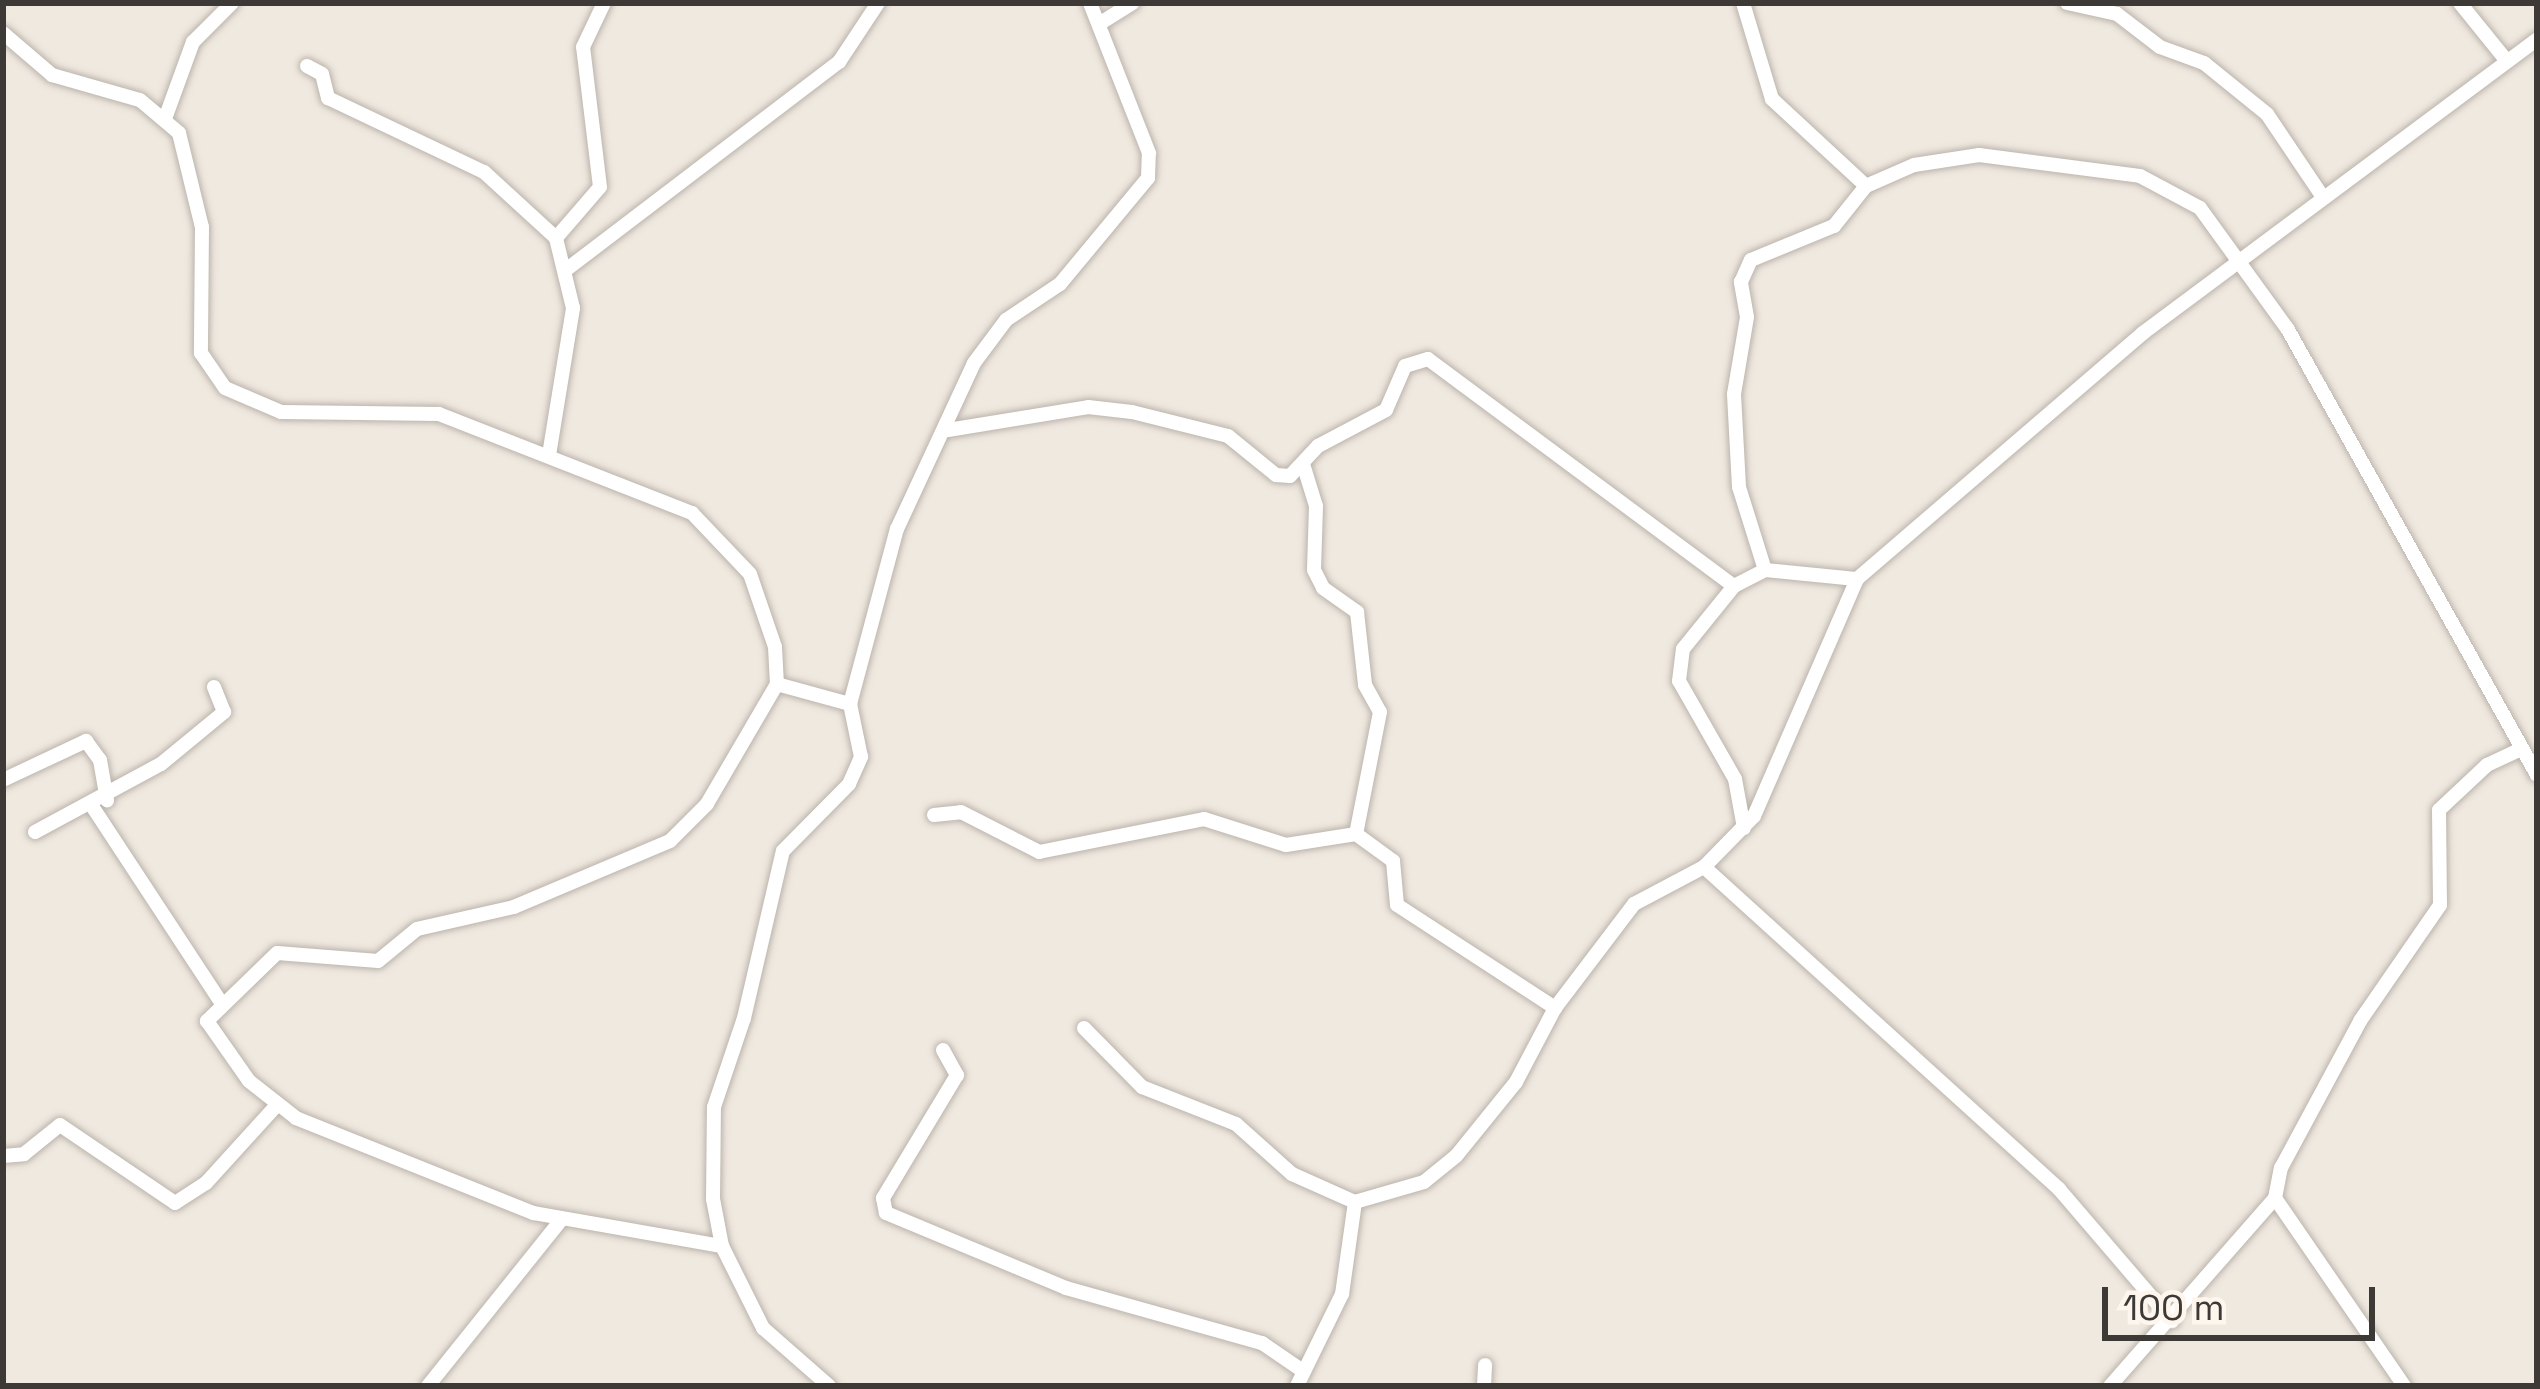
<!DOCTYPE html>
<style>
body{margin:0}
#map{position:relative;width:2540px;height:1389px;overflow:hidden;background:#f0e9e0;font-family:"Space Grotesk",sans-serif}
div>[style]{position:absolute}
.roads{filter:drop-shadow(0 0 3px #bbb4ac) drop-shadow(0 0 3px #bbb4ac)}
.minor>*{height:14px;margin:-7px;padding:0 7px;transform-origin:7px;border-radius:7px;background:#fff}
span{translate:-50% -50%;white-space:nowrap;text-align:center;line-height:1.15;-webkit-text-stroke:9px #fef6ed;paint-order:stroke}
.frame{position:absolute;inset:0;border:6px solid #3c3936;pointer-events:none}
.scale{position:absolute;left:2102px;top:1287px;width:273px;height:54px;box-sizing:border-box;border:6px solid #3c3936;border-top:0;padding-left:15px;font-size:36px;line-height:42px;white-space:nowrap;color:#3c3936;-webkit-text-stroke:9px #fef6ed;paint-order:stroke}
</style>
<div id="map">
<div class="roads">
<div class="minor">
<div style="left:1743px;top:3px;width:100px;rotate:73.2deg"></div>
<div style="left:1772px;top:99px;width:128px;rotate:42.8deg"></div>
<div style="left:2067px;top:3px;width:51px;rotate:12.4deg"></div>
<div style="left:2117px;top:14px;width:54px;rotate:37.5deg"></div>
<div style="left:2160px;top:47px;width:47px;rotate:20deg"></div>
<div style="left:2204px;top:63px;width:81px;rotate:39deg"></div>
<div style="left:2267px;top:114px;width:99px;rotate:56.1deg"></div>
<div style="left:2460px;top:3px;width:73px;rotate:51.1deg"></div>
<div style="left:1102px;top:22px;width:36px;rotate:-32deg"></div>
<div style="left:3px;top:33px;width:65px;rotate:40.6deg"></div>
<div style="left:52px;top:75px;width:91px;rotate:15.9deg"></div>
<div style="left:140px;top:100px;width:51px;rotate:40.2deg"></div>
<div style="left:179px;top:133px;width:97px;rotate:76.3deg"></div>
<div style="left:202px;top:227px;width:126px;rotate:90.5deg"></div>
<div style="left:201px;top:353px;width:42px;rotate:55.6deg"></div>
<div style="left:225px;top:388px;width:61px;rotate:23.2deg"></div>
<div style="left:281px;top:412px;width:158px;rotate:0.7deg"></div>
<div style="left:439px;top:414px;width:272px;rotate:21.4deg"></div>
<div style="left:692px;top:513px;width:84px;rotate:46.4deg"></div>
<div style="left:750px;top:574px;width:77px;rotate:71.1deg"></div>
<div style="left:775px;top:647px;width:37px;rotate:87deg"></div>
<div style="left:777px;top:684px;width:139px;rotate:120.3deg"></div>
<div style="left:707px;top:804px;width:52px;rotate:135deg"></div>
<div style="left:670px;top:841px;width:169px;rotate:157.1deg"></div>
<div style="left:514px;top:907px;width:99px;rotate:167.2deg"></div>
<div style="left:417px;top:929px;width:50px;rotate:140.6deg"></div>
<div style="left:378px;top:961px;width:101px;rotate:-175.5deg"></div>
<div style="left:277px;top:953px;width:98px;rotate:135.8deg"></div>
<div style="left:207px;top:1021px;width:73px;rotate:55deg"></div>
<div style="left:249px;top:1081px;width:60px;rotate:38.2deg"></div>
<div style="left:296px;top:1118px;width:256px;rotate:21.8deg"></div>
<div style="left:534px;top:1213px;width:191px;rotate:10deg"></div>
<div style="left:722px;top:1246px;width:92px;rotate:63.4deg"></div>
<div style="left:763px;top:1328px;width:88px;rotate:41.3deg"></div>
<div style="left:307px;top:66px;width:17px;rotate:28deg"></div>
<div style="left:322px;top:74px;width:25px;rotate:76deg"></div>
<div style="left:328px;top:98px;width:173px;rotate:25.4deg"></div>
<div style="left:484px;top:172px;width:98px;rotate:42.5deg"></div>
<div style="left:166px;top:116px;width:79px;rotate:-70deg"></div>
<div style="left:193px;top:42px;width:55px;rotate:-45deg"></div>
<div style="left:567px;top:269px;width:342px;rotate:-37.3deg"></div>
<div style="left:839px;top:62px;width:71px;rotate:-56.5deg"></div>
<div style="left:948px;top:430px;width:142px;rotate:-9.3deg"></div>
<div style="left:1088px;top:407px;width:44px;rotate:6.5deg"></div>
<div style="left:1132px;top:412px;width:99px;rotate:14deg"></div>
<div style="left:1228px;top:436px;width:62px;rotate:39.1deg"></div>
<div style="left:1276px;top:475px;width:14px;rotate:4deg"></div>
<div style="left:1290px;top:476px;width:41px;rotate:-47deg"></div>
<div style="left:1318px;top:446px;width:77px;rotate:-27.9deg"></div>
<div style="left:1386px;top:410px;width:48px;rotate:-66.6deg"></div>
<div style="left:1405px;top:366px;width:24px;rotate:-17deg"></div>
<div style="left:1428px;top:359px;width:381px;rotate:36.6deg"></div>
<div style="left:549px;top:455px;width:149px;rotate:-80.7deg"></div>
<div style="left:573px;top:308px;width:72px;rotate:-103.7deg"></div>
<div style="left:556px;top:238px;width:67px;rotate:-49.2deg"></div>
<div style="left:600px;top:187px;width:141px;rotate:-96.9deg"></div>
<div style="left:583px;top:47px;width:49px;rotate:-64.5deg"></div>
<div style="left:1303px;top:464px;width:44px;rotate:72.8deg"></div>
<div style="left:1316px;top:506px;width:64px;rotate:91.8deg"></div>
<div style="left:1314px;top:570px;width:20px;rotate:63deg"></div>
<div style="left:1323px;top:588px;width:42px;rotate:35.2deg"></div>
<div style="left:1357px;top:612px;width:73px;rotate:83.7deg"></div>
<div style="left:1365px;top:685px;width:31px;rotate:61deg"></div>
<div style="left:1380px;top:712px;width:124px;rotate:101.1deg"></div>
<div style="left:1765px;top:570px;width:87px;rotate:-107.4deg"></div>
<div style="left:1739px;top:487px;width:93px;rotate:-93.1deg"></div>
<div style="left:1734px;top:394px;width:78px;rotate:-80.4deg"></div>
<div style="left:1747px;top:317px;width:36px;rotate:-100deg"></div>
<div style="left:1741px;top:282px;width:24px;rotate:-66deg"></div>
<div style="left:1751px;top:260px;width:90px;rotate:-22.3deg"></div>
<div style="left:1834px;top:226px;width:51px;rotate:-51.3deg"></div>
<div style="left:1866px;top:186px;width:52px;rotate:-23.6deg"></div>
<div style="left:1914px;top:165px;width:66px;rotate:-8.7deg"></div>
<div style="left:1979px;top:155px;width:162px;rotate:7.4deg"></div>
<div style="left:2140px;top:176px;width:68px;rotate:28.1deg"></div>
<div style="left:2200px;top:208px;width:148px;rotate:54.1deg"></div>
<div style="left:2287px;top:328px;width:512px;rotate:60.78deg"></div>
<div style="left:777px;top:684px;width:76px;rotate:15.3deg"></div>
<div style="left:3px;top:780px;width:92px;rotate:-25.2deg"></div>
<div style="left:86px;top:741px;width:24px;rotate:54deg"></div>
<div style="left:100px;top:760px;width:41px;rotate:80.1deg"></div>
<div style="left:92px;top:806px;width:233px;rotate:56.7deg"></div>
<div style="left:934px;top:815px;width:27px;rotate:-6deg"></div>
<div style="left:961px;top:812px;width:88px;rotate:27.1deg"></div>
<div style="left:1039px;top:852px;width:168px;rotate:-11.3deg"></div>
<div style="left:1204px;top:819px;width:86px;rotate:17.6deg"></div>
<div style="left:1286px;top:845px;width:71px;rotate:-8.9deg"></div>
<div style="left:1356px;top:834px;width:46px;rotate:36.1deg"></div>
<div style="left:1393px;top:861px;width:44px;rotate:84.8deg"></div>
<div style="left:1397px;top:905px;width:189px;rotate:33.1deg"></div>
<div style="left:1555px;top:1008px;width:84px;rotate:117.8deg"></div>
<div style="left:1516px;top:1082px;width:95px;rotate:129deg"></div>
<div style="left:1456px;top:1156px;width:41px;rotate:140.9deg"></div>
<div style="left:1424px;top:1182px;width:72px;rotate:163.8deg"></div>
<div style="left:1355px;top:1202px;width:93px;rotate:98deg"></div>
<div style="left:1342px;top:1294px;width:102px;rotate:116.1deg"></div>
<div style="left:1744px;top:828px;width:50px;rotate:-100.4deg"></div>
<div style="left:1735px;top:779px;width:113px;rotate:-119.7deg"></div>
<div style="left:1679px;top:681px;width:32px;rotate:-83deg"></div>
<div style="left:1683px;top:649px;width:81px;rotate:-51deg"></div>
<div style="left:1734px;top:586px;width:35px;rotate:-27deg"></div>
<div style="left:1765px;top:570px;width:92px;rotate:5.6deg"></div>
<div style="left:35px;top:832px;width:143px;rotate:-28.4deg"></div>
<div style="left:161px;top:764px;width:82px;rotate:-39.5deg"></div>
<div style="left:224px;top:712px;width:27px;rotate:-112deg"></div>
<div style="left:1704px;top:867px;width:479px;rotate:42.2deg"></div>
<div style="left:2059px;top:1189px;width:174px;rotate:49.4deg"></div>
<div style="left:1555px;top:1008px;width:131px;rotate:-52.8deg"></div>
<div style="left:1634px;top:904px;width:79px;rotate:-27.9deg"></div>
<div style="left:1704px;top:867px;width:71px;rotate:-45.6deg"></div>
<div style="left:1754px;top:816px;width:258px;rotate:-66.5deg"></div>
<div style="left:1857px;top:579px;width:377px;rotate:-40.7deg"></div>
<div style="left:2143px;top:333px;width:492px;rotate:-36.7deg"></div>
<div style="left:1084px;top:1028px;width:83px;rotate:45.5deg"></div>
<div style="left:1142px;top:1087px;width:101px;rotate:21.5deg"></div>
<div style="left:1236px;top:1124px;width:75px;rotate:41.8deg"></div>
<div style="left:1292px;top:1174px;width:69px;rotate:24deg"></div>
<div style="left:943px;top:1050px;width:29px;rotate:61deg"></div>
<div style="left:957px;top:1075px;width:144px;rotate:121deg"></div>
<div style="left:883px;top:1198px;width:15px;rotate:79deg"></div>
<div style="left:886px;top:1213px;width:195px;rotate:22.6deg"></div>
<div style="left:1066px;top:1288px;width:204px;rotate:15.7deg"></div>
<div style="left:1262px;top:1343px;width:50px;rotate:34.3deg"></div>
<div style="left:3px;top:1156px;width:21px;rotate:-5deg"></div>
<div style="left:24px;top:1154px;width:46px;rotate:-38.9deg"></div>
<div style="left:60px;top:1125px;width:139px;rotate:34.1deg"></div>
<div style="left:175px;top:1203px;width:37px;rotate:-33deg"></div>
<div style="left:206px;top:1183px;width:104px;rotate:-47.7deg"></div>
<div style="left:2275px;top:1198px;width:31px;rotate:-79deg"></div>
<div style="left:2281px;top:1168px;width:167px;rotate:-61.7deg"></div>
<div style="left:2360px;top:1021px;width:141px;rotate:-55.4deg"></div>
<div style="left:2440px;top:905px;width:95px;rotate:-90.6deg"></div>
<div style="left:2439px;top:810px;width:66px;rotate:-43.2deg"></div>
<div style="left:2487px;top:765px;width:38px;rotate:-25deg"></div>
<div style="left:722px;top:1246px;width:48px;rotate:-100.8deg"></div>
<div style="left:713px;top:1199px;width:92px;rotate:-89.4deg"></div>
<div style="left:714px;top:1107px;width:94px;rotate:-71.4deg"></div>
<div style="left:744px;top:1018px;width:171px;rotate:-76.9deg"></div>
<div style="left:783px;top:851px;width:94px;rotate:-45.4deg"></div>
<div style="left:849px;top:784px;width:30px;rotate:-66deg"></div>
<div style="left:861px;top:757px;width:54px;rotate:-101.7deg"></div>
<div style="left:850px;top:704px;width:181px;rotate:-75deg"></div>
<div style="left:897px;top:529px;width:183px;rotate:-65.1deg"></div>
<div style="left:974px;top:363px;width:54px;rotate:-53.3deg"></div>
<div style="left:1006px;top:320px;width:65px;rotate:-33.7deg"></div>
<div style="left:1060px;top:284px;width:138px;rotate:-50.3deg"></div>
<div style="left:1148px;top:178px;width:25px;rotate:-88deg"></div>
<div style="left:1149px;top:153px;width:161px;rotate:-111.5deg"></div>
<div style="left:428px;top:1386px;width:214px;rotate:-51.3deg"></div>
<div style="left:1484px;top:1386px;width:21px;rotate:-87deg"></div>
<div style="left:2110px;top:1386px;width:250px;rotate:-48.7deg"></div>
<div style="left:2275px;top:1198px;width:228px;rotate:55.5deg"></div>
</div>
</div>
<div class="frame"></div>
<div class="scale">100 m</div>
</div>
